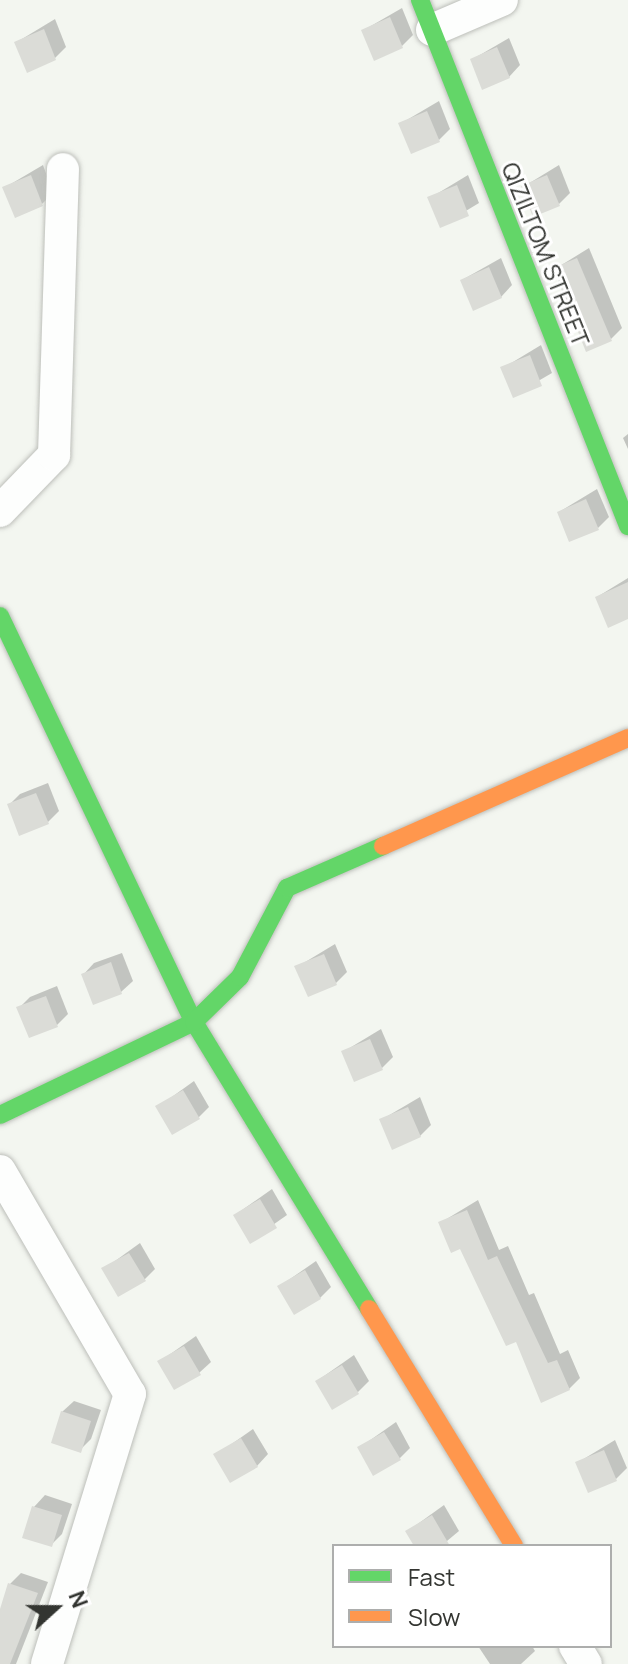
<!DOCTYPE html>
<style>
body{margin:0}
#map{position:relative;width:628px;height:1664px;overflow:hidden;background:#f3f6f0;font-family:Manrope,sans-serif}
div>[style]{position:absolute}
.shadow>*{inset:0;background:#0003}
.building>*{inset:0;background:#dbdcd7}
.roads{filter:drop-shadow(0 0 2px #bdbfba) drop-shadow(0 0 2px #bdbfba)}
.street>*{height:32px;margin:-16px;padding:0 16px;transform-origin:16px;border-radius:16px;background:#fdfefd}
.fast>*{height:18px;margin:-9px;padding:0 9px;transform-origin:9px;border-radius:9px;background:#63d668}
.slow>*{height:18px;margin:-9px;padding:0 9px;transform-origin:9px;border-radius:9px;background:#ff974d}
span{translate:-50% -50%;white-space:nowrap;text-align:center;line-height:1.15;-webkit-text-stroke:6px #fff;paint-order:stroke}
.street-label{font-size:24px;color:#333531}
.legend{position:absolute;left:332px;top:1544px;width:280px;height:104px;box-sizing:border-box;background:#fff;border:2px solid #adaead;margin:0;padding:10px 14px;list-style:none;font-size:24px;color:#333531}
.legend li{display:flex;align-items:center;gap:16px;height:40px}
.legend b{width:40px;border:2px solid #adaead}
.north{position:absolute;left:16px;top:1568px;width:80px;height:80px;-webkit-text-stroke:6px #fff;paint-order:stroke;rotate:69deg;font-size:22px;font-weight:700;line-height:32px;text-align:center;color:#333531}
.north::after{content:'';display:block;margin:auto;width:28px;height:36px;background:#333531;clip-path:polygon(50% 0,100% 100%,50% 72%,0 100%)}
</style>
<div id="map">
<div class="shadow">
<div style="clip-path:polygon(402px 8px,413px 35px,402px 46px,364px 30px)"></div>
<div style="clip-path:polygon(55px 19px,66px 47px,55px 58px,17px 42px)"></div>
<div style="clip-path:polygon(509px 38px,520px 65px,509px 77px,473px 59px)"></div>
<div style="clip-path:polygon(439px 101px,450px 129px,439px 140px,400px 124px)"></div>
<div style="clip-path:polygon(43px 165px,53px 193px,42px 204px,4px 188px)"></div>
<div style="clip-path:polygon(559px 165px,570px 193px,559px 204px,523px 187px)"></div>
<div style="clip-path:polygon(468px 175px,479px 203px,441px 226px,430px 198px)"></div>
<div style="clip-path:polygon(589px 248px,622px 328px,611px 339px,555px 269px)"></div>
<div style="clip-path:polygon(501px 258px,512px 285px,501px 297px,462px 280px)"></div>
<div style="clip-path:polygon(541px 345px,552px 373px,514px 395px,503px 368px)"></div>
<div style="clip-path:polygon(628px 434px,628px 449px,623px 438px)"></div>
<div style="clip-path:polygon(597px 489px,609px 517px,598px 528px,559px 512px)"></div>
<div style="clip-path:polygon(628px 578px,628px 617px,597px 597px)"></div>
<div style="clip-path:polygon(48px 783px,59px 811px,48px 822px,9px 805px,20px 794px)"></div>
<div style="clip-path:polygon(335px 944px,347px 972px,336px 983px,297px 967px)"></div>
<div style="clip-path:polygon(122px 953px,133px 981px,121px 992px,94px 1002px,83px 975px,94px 963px)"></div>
<div style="clip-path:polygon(57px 986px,68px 1014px,57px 1025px,30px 1036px,19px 1008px,30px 997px)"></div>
<div style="clip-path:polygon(381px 1029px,393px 1057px,382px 1068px,343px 1052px)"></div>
<div style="clip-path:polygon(194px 1081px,209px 1107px,198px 1118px,158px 1107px)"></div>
<div style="clip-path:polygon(420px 1097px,431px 1125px,420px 1136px,381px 1120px)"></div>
<div style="clip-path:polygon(272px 1189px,287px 1215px,250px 1241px,235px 1215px)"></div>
<div style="clip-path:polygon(478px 1200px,499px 1250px,508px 1246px,529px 1295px,534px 1293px,560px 1354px,568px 1350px,580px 1378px,569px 1389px,517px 1339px,461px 1247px,440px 1223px)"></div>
<div style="clip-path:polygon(140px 1243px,155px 1269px,144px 1280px,104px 1269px)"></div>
<div style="clip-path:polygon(316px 1261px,331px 1287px,320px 1298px,280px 1286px)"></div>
<div style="clip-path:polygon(196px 1336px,211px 1362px,199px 1373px,159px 1362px)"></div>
<div style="clip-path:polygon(354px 1355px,369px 1381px,358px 1392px,317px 1381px)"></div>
<div style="clip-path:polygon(74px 1401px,101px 1410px,91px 1439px,80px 1450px,62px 1412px)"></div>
<div style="clip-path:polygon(396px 1422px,410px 1448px,399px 1459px,359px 1448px)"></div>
<div style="clip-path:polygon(253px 1429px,268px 1454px,257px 1466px,216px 1455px)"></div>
<div style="clip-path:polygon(615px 1440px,627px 1468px,616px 1479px,577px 1463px)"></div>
<div style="clip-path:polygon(45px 1495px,72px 1504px,62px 1534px,51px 1545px,34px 1507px)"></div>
<div style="clip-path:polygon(444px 1505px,459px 1531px,441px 1546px,416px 1546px,408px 1531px)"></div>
<div style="clip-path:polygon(21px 1573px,48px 1582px,16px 1664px,0 1664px,0 1612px,10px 1584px)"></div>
<div style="clip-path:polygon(478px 1646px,532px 1646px,535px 1651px,521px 1664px,490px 1664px)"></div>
</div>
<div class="building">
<div style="clip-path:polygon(390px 17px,403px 48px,374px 61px,361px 30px)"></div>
<div style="clip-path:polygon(44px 29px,56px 60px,27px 73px,14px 42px)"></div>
<div style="clip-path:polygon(497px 47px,510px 78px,482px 90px,470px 59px)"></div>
<div style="clip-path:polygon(427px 111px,440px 142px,411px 154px,398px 123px)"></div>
<div style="clip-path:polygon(31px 175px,43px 206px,15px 218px,2px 187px)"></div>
<div style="clip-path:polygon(547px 175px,560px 206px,533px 217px,521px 186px)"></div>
<div style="clip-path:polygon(457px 185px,469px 216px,440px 228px,427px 197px)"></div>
<div style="clip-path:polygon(577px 258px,612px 341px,586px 352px,553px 268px)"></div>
<div style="clip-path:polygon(489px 267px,502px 298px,473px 311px,460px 280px)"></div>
<div style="clip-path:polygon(530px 355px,542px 386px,513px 398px,500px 367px)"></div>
<div style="clip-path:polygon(586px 499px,599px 530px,569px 542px,557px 512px)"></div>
<div style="clip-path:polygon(628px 582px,628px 619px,608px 628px,595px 597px)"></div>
<div style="clip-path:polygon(36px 793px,49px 824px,19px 836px,7px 804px)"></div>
<div style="clip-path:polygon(324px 954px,337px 985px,308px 997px,294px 966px)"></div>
<div style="clip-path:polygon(111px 962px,122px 994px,93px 1005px,81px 974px)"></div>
<div style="clip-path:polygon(46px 996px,58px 1027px,29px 1038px,16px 1007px)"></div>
<div style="clip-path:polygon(370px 1039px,383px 1070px,354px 1082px,341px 1051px)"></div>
<div style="clip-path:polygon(183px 1090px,200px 1119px,172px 1135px,155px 1106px)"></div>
<div style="clip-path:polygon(408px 1107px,421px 1137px,392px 1150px,379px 1119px)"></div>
<div style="clip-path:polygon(260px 1199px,277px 1228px,250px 1244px,233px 1215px)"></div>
<div style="clip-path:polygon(467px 1210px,488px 1260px,497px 1256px,548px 1363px,557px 1360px,570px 1390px,541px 1403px,516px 1342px,506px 1346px,460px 1249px,451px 1253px,438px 1222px)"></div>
<div style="clip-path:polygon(129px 1253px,146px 1281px,118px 1297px,101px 1268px)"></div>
<div style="clip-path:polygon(305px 1270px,321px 1299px,294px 1315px,277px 1286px)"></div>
<div style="clip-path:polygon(184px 1346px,201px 1375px,174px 1390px,157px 1361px)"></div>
<div style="clip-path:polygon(342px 1365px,359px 1394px,332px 1410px,315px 1381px)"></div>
<div style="clip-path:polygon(61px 1411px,91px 1421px,81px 1453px,51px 1443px)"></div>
<div style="clip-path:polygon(384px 1432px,401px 1460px,373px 1476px,357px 1447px)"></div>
<div style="clip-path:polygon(241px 1438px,258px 1467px,230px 1483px,213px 1454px)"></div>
<div style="clip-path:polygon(604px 1450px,617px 1481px,588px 1493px,575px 1462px)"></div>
<div style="clip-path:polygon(32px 1506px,62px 1515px,52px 1547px,22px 1538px)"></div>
<div style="clip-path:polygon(432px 1515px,450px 1546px,414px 1546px,405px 1531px)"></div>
<div style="clip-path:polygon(8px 1583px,38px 1593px,10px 1664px,0 1664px,0 1609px)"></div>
</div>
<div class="roads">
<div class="street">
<div style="left:432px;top:30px;width:76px;rotate:-23.2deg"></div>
<div style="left:0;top:511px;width:78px;rotate:-46deg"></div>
<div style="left:54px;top:455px;width:286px;rotate:-88.2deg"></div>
<div style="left:0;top:1171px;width:258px;rotate:59.8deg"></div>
<div style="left:130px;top:1394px;width:282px;rotate:107.1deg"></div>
<div style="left:575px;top:1646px;width:21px;rotate:59deg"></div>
</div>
<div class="fast">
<div style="left:420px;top:0;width:566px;rotate:68.42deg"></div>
<div style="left:0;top:616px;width:450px;rotate:64.5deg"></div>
<div style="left:194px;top:1022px;width:336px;rotate:58.6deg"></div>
<div style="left:0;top:1115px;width:215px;rotate:-25.6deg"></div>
<div style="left:194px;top:1022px;width:64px;rotate:-44.4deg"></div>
<div style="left:240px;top:977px;width:101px;rotate:-62.2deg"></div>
<div style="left:287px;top:888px;width:105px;rotate:-23.6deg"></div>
</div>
<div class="slow">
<div style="left:383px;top:846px;width:268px;rotate:-23.8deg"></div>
<div style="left:369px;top:1309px;width:278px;rotate:58.5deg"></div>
</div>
</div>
<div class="street-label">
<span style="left:546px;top:254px;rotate:68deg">QIZILTOM STREET</span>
</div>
<ul class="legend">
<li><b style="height:10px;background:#63d668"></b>Fast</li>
<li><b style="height:10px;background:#ff974d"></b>Slow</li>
</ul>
<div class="north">N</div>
</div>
